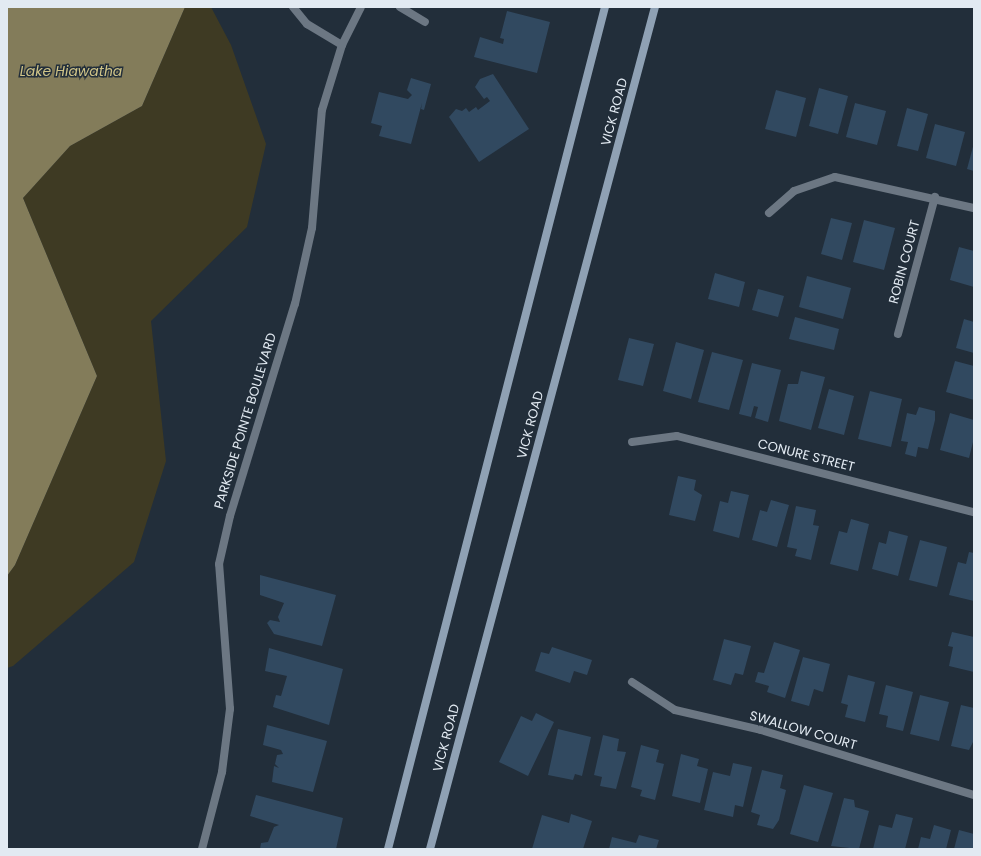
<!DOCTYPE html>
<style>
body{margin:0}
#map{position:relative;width:981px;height:856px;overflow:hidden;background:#222e3a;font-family:Poppins,sans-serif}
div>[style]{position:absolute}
.green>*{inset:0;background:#3e3a23}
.water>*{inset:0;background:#837c5a}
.building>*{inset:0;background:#314960}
.street>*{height:8px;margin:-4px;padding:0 4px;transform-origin:4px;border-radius:4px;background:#6c7783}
.secondary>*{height:8px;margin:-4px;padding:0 4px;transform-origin:4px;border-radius:4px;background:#8fa1b4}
span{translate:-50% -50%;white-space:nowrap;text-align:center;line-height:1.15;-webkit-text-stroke:3px #222e3a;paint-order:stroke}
.street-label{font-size:13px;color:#e2eaf2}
.water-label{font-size:14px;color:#d0c488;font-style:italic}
.frame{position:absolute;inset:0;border:8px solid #e2eaf2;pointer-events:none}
</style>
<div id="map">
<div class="green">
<div style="clip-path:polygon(185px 7px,211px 7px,231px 45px,266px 144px,247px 227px,151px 321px,166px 461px,134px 562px,13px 666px,7px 668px,7px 576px,15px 565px,97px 376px,23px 198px,70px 146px,142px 106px)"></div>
</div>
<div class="water">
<div style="clip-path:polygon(7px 7px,185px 7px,142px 106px,70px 146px,23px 198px,97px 376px,15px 565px,7px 576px)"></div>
</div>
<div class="building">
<div style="clip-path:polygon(507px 11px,550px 22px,537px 73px,474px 57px,480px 37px,503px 44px,504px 39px,500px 38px)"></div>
<div style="clip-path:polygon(493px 74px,529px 129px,479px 162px,449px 117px,456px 109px,462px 111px,466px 108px,469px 112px,476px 107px,478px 110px,490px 101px,487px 97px,484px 99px,475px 87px,480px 79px)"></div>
<div style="clip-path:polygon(411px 78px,431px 84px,424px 110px,421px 109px,422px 103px,411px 144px,379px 136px,382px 126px,371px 123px,379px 92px,408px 99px,412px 95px,407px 90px)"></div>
<div style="clip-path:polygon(819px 88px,848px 96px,838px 134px,809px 126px)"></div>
<div style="clip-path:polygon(776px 90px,806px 98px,796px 137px,765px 129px)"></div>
<div style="clip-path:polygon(855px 103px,886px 111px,877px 145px,846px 137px)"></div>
<div style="clip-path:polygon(907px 108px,928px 114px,918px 151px,897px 146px)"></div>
<div style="clip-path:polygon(935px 124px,965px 132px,956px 166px,926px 158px)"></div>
<div style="clip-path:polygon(974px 143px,974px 171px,967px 169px)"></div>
<div style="clip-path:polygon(831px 218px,852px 223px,842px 260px,821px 254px)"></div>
<div style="clip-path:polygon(864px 220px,895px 228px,884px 270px,853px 262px)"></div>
<div style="clip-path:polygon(959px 247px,974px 251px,974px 287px,950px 280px)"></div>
<div style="clip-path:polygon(715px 273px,745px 282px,739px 307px,708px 299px)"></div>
<div style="clip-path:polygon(807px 276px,851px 288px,843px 319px,799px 307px)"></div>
<div style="clip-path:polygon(758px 289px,784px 296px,778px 317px,752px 310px)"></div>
<div style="clip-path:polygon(795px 317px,839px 329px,834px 350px,789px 339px)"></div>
<div style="clip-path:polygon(964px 319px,974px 322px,974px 353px,956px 348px)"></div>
<div style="clip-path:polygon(629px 338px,654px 344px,643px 386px,618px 380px)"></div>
<div style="clip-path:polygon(676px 342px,704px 350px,691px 399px,663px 391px)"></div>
<div style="clip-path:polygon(712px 352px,743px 360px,729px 410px,698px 402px)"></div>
<div style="clip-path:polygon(955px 361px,974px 366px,974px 400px,946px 392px)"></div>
<div style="clip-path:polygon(752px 363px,781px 370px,768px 422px,755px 418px,758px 407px,754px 406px,751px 417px,739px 414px)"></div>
<div style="clip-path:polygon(801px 371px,825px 377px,811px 430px,779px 421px,788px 384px,798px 384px)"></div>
<div style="clip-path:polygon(829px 389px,854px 396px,844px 435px,818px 428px)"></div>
<div style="clip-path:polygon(870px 391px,902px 399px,891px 447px,858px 439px)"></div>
<div style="clip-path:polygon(919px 407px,935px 411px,935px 420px,928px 449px,918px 447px,916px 457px,905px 454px,908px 442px,901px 441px,907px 413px,916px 415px)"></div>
<div style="clip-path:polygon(950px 413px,974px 420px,974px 438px,969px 458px,940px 450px)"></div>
<div style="clip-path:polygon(678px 476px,696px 480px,694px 490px,702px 495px,695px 521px,669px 515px)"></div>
<div style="clip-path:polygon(731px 491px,749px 495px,739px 538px,713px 531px,720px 501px,728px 503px)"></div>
<div style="clip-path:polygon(771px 500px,789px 505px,777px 547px,752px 540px,760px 510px,767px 512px)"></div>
<div style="clip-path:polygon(796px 506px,816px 510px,813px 525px,819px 526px,811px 560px,795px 556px,797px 549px,787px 547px)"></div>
<div style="clip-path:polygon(851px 519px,869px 524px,858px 571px,830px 564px,839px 531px,847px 533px)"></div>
<div style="clip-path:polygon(889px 531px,908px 536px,898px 576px,872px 569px,879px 542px,886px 544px)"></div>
<div style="clip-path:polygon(920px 540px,947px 547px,937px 587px,909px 580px)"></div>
<div style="clip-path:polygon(969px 552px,974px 553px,974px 601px,949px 595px,958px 562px,966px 564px)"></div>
<div style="clip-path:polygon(260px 575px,336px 595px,322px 646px,274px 634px,267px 623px,270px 620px,280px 622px,278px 617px,284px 603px,260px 595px)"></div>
<div style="clip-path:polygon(952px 632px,974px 637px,974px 672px,949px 666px,953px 647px,948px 646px)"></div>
<div style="clip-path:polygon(724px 639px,751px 646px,743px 675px,735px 673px,731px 685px,713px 680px)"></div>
<div style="clip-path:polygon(774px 642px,800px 650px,785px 698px,767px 692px,769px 686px,755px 682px,758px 672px,764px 673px)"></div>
<div style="clip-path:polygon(552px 647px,592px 660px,587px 675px,574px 671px,570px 683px,535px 671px,541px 652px,549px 654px)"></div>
<div style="clip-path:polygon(269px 648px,343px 669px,329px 725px,273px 707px,276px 695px,281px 696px,287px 676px,265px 671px)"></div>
<div style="clip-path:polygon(803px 657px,830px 664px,823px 692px,814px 689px,809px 706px,791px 701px)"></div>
<div style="clip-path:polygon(848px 675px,875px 682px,865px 722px,845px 717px,848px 705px,841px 703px)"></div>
<div style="clip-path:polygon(886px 685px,913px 692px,903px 731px,886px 727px,888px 716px,879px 714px)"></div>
<div style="clip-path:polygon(920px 695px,949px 702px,939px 741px,910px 734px)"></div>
<div style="clip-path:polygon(961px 705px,974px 708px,974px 740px,969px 750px,951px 746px)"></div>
<div style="clip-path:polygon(536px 713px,554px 722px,528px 776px,499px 762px,521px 716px,532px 721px)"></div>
<div style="clip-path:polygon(267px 725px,327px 741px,313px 792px,272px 782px,274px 766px,279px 768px,275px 764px,277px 755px,283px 754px,281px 750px,263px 745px)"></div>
<div style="clip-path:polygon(558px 729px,591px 737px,582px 776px,575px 774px,573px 780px,548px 775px)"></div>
<div style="clip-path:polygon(603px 735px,619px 739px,617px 751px,626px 752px,616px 789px,600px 786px,602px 777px,594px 775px)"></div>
<div style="clip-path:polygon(641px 745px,659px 750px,656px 762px,664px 764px,655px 800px,640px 796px,642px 790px,631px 787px)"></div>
<div style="clip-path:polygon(681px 754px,699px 759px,697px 766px,708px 769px,700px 803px,672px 796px)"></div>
<div style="clip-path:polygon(733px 763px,752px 767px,743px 807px,735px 805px,733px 817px,704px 810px,713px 772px,730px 776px)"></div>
<div style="clip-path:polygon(762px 770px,783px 775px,780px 788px,786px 790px,779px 820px,773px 829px,757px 825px,760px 815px,751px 812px)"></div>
<div style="clip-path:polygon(804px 785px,833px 793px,818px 842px,790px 834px)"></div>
<div style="clip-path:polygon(256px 795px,343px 818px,336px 849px,260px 849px,261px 843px,268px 842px,274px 827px,279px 825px,250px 816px)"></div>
<div style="clip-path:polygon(844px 798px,854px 800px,855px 807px,869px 811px,859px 849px,831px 846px)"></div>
<div style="clip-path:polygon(571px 814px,592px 821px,583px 849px,532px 849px,542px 815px,569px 823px)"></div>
<div style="clip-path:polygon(896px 814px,913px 818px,905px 849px,873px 849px,879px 825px,892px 828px)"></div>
<div style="clip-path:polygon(934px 825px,951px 830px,946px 849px,918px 849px,921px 837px,930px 839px)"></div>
<div style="clip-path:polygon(959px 830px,974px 834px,974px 849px,954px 849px)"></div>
<div style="clip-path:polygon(639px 835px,659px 840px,656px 849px,609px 849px,612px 837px,636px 843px)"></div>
</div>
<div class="street">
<div style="left:293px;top:7px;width:22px;rotate:51deg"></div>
<div style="left:307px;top:24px;width:41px;rotate:31deg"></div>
<div style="left:400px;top:7px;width:29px;rotate:31deg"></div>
<div style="left:769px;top:213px;width:33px;rotate:-41deg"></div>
<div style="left:794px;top:191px;width:43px;rotate:-18.9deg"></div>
<div style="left:835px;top:177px;width:142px;rotate:12.6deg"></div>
<div style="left:898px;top:334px;width:142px;rotate:-74.9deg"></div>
<div style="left:632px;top:442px;width:45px;rotate:-7.6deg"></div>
<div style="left:677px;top:436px;width:307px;rotate:14.4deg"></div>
<div style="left:632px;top:682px;width:51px;rotate:33.1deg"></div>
<div style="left:675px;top:710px;width:88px;rotate:13.1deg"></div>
<div style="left:761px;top:730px;width:223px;rotate:17deg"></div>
<div style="left:202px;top:849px;width:80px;rotate:-75.4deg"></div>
<div style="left:222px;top:772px;width:64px;rotate:-82.8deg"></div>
<div style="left:230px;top:709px;width:145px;rotate:-94.3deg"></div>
<div style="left:219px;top:564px;width:49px;rotate:-77.1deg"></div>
<div style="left:230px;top:516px;width:222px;rotate:-73deg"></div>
<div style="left:295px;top:304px;width:78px;rotate:-77.4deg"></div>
<div style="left:312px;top:228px;width:118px;rotate:-85.2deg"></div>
<div style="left:322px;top:110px;width:68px;rotate:-72.9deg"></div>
<div style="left:342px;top:45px;width:42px;rotate:-63.4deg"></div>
</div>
<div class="secondary">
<div style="left:388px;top:849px;width:870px;rotate:-75.55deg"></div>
<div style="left:430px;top:849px;width:872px;rotate:-75.04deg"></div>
</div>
<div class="street-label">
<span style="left:615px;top:112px;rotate:-75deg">VICK ROAD</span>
<span style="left:905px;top:262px;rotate:-75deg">ROBIN COURT</span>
<span style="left:246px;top:421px;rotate:-73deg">PARKSIDE POINTE BOULEVARD</span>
<span style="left:531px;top:425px;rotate:-75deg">VICK ROAD</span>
<span style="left:806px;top:456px;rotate:14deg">CONURE STREET</span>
<span style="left:803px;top:731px;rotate:16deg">SWALLOW COURT</span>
<span style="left:447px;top:738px;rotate:-75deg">VICK ROAD</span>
</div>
<div class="water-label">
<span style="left:71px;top:71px">Lake Hiawatha</span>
</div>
<div class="frame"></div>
</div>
